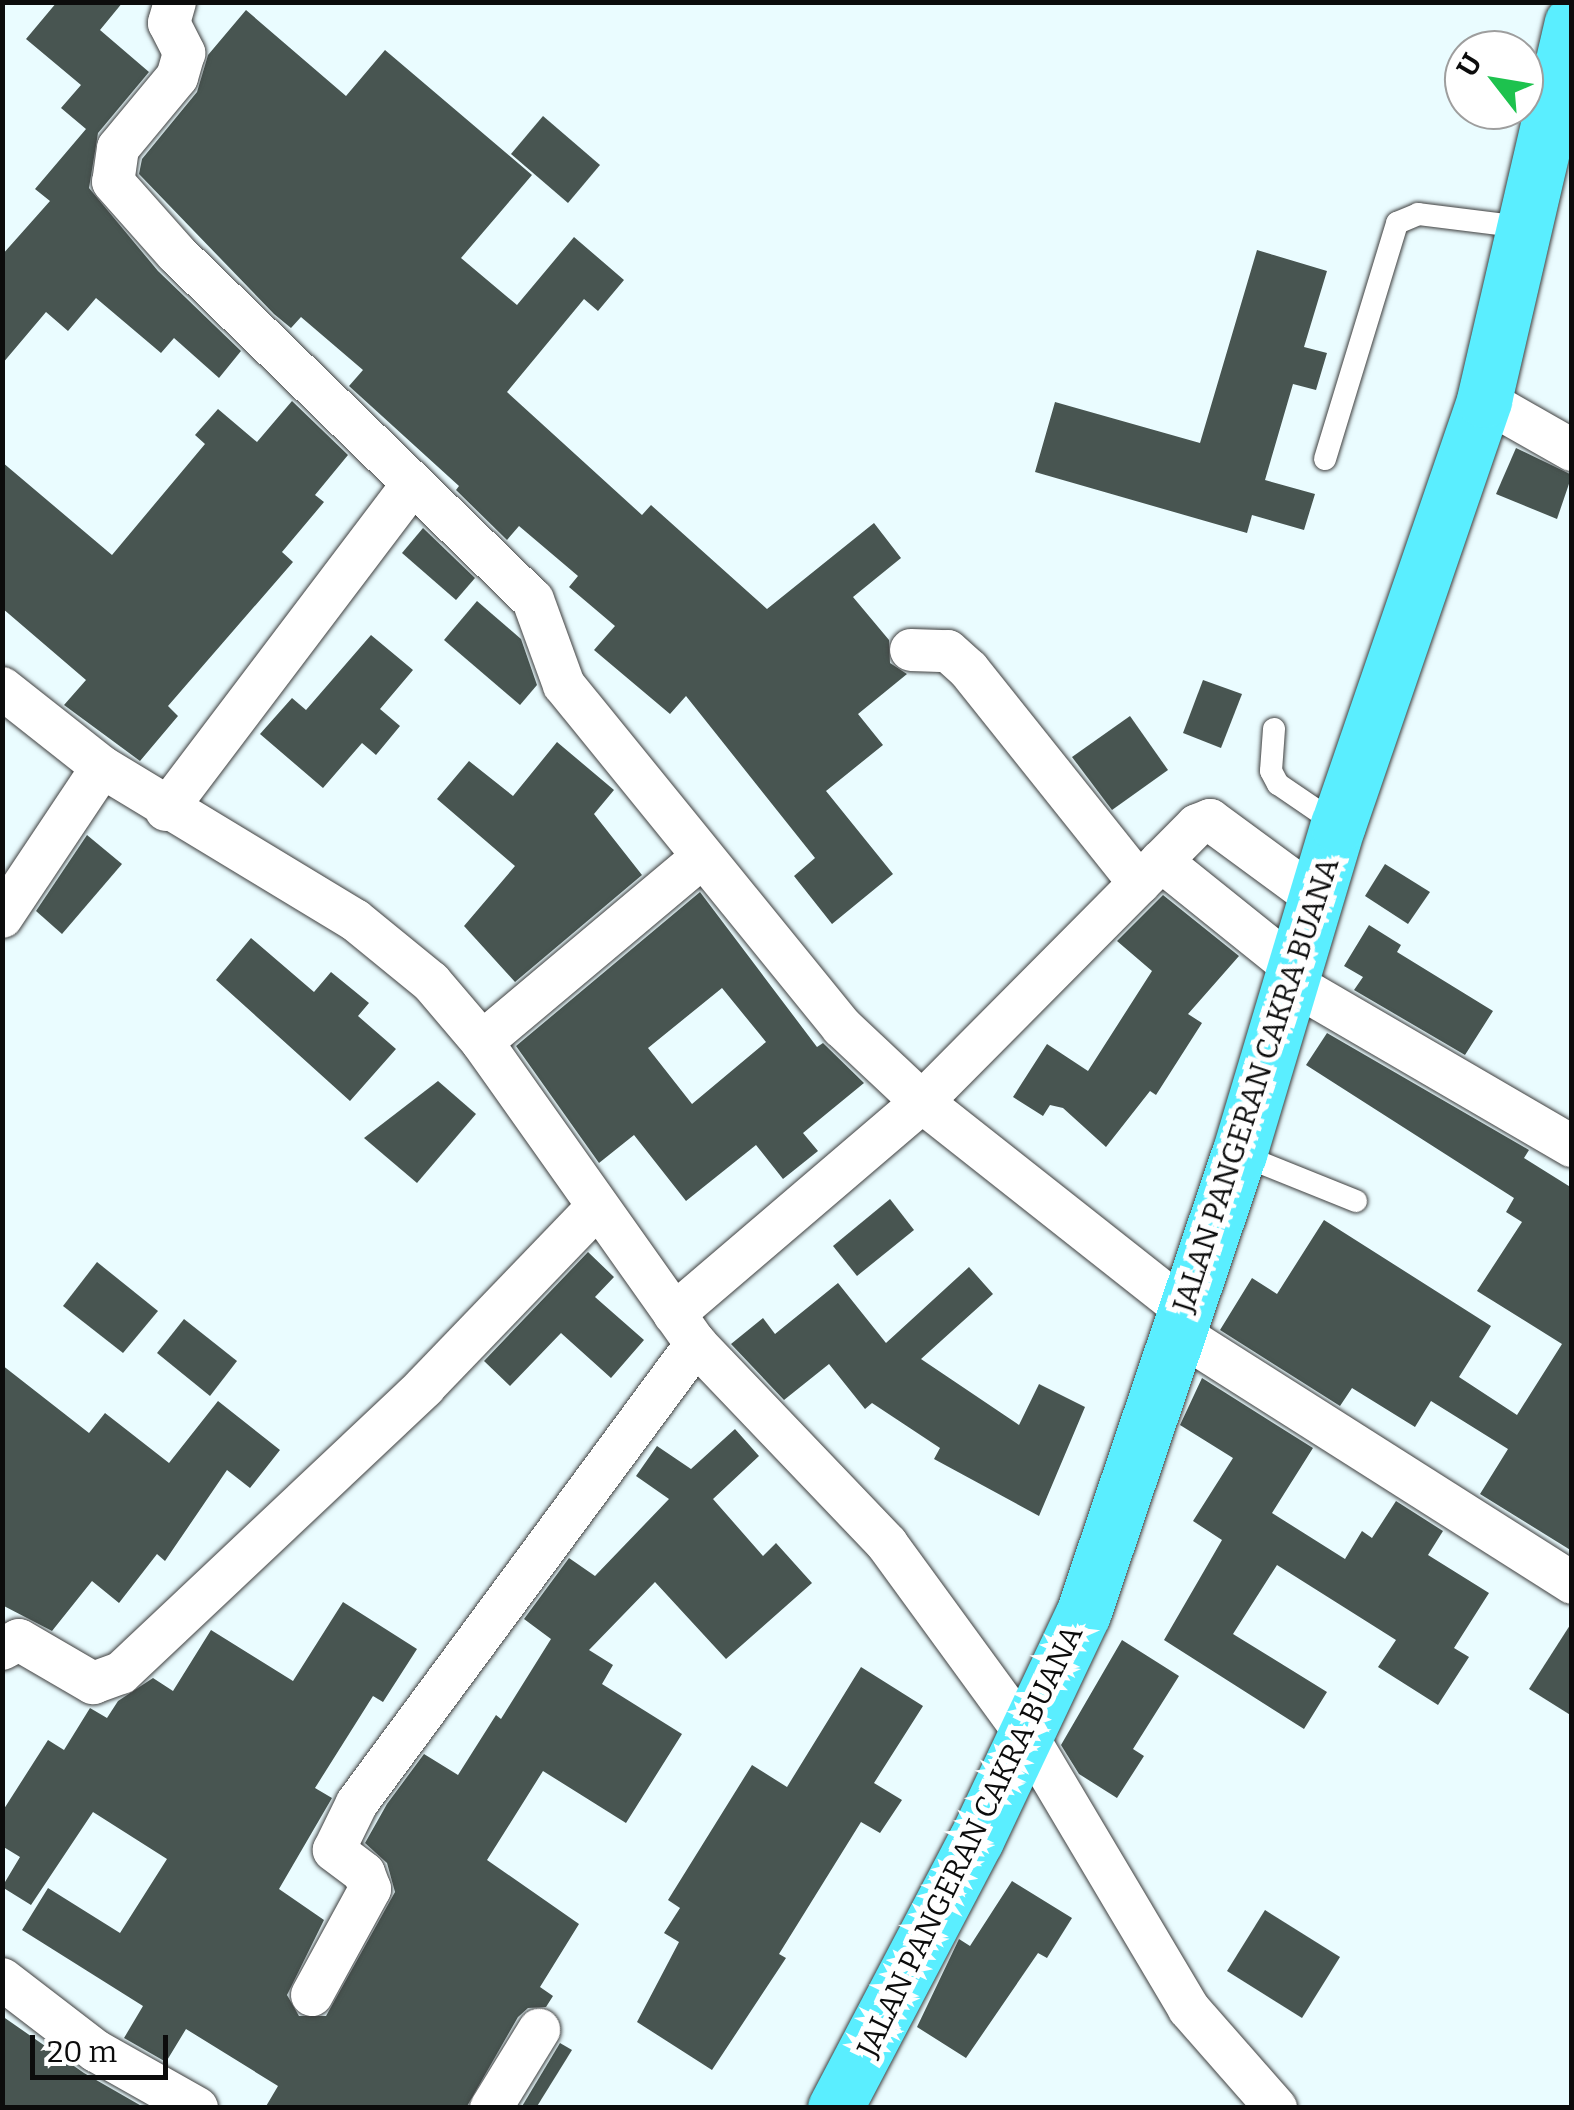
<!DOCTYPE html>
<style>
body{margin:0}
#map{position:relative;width:1574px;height:2110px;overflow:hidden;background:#eafcff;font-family:Bitter,serif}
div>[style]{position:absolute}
.building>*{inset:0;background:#485551}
.roads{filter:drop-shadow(0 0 2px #3f3f3f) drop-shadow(0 0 2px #3f3f3f)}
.lane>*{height:22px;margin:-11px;padding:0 11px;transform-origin:11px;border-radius:11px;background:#fff}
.street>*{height:42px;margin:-21px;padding:0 21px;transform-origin:21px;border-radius:21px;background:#fff}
.primary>*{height:55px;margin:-27.5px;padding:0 27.5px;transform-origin:27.5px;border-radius:27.5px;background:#5aeeff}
span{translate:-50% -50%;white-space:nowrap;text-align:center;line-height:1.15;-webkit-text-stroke:10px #fff;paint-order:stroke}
.street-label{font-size:30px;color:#0c0c0c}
.frame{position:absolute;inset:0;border:5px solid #0c0c0c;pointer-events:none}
.north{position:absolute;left:1444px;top:30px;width:100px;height:100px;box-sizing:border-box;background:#fff;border:2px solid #9e9e9e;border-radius:50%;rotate:301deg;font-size:28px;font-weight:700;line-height:40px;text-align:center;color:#0c0c0c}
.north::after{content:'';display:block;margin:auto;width:35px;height:45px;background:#1dc24e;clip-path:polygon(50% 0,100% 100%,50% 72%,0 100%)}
.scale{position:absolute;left:30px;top:2035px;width:138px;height:45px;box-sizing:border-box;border:5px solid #0c0c0c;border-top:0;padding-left:12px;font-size:30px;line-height:35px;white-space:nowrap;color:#0c0c0c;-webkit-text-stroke:8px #fff;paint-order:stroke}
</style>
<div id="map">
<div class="building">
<div style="clip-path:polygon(57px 2px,123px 2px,100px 30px,149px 72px,98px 133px,89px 188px,158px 271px,241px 351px,219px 378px,174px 338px,161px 353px,96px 298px,68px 331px,46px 312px,2px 364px,2px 255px,50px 201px,35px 189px,86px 129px,61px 108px,81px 85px,26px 39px)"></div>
<div style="clip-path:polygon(246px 10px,346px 96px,385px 50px,532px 175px,461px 258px,517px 305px,574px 237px,624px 280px,598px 311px,584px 299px,507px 392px,642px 515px,651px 505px,767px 609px,874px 523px,901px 558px,853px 597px,889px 640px,890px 663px,907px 674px,858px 714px,883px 745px,826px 791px,893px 874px,832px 924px,794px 876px,815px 858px,686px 696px,670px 714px,594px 650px,615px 626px,569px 587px,578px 576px,519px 526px,507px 540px,456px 490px,459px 486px,349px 386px,363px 370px,301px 317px,291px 328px,274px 314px,139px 174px,142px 159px,197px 92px,208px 55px)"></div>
<div style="clip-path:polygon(543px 116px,600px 165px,568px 203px,511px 154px)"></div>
<div style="clip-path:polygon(1257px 250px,1327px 271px,1304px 347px,1327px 353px,1316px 390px,1293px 384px,1265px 480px,1315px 494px,1304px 530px,1252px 515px,1247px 533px,1035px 472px,1055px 402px,1200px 443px)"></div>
<div style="clip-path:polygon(292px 401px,348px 455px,315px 495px,324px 502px,282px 552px,293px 562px,168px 706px,178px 716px,140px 761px,64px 705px,86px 680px,2px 608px,2px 462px,112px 555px,205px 444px,195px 435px,218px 409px,257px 442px)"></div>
<div style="clip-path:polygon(1516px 448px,1572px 475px,1557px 519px,1496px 494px)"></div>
<div style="clip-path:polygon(423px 528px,475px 578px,456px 600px,402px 553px)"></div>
<div style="clip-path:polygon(477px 601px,521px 639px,537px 685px,520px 705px,444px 640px)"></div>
<div style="clip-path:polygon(371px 635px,413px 670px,380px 709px,400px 726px,376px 755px,362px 743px,323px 788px,260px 734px,292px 698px,306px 710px)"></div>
<div style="clip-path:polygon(1203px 680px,1242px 694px,1221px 748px,1183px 733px)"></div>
<div style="clip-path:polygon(1130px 716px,1168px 770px,1112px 810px,1072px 757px)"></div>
<div style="clip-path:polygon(557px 742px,614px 790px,594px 814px,642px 875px,515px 982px,464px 926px,515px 866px,437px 799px,469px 761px,513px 796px)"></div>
<div style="clip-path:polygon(87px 835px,122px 864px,62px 934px,36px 911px)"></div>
<div style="clip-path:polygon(1385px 864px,1430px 892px,1408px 924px,1365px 896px)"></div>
<div style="clip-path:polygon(evenodd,700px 892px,817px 1047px,823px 1043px,864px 1083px,803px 1133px,818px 1151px,783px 1179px,756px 1145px,686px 1201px,634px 1135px,599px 1163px,516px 1046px,700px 892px,722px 988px,766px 1042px,692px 1104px,648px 1048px,722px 988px)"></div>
<div style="clip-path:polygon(1163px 895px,1239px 956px,1188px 1014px,1202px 1023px,1156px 1095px,1150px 1091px,1106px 1147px,1063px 1108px,1050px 1105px,1043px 1116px,1013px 1097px,1047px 1044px,1088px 1071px,1152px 971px,1117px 941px)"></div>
<div style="clip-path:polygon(1369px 925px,1401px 945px,1397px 952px,1493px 1011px,1465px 1055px,1354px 990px,1363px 977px,1344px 966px)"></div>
<div style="clip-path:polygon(251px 938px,314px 992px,331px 972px,369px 1003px,358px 1016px,396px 1049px,350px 1101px,216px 980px)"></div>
<div style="clip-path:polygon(1327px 1033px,1529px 1150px,1524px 1158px,1572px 1188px,1572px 1551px,1480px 1494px,1508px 1449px,1431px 1401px,1415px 1427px,1352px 1388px,1340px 1406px,1220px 1330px,1252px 1278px,1277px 1294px,1324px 1220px,1491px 1326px,1459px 1377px,1517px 1415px,1562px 1344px,1477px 1291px,1522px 1222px,1506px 1212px,1514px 1198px,1306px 1065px)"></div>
<div style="clip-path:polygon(438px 1081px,476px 1114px,417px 1183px,364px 1138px)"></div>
<div style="clip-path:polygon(890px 1199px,914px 1230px,857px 1276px,833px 1246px)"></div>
<div style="clip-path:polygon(588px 1252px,614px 1277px,595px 1297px,644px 1340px,611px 1378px,561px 1333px,510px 1386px,484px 1361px)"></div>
<div style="clip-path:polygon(97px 1262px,158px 1311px,123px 1353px,63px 1306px)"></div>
<div style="clip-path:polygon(969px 1267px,993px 1294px,921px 1359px,1019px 1425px,1039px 1384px,1085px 1407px,1039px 1516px,934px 1459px,940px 1448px,872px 1403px,865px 1409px,829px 1364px,784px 1400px,731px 1344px,763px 1318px,775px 1334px,838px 1283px,886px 1343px)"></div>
<div style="clip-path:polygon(184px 1319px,237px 1361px,210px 1396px,157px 1353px)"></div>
<div style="clip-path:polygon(2px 1365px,89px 1433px,105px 1413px,169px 1463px,218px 1401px,280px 1450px,250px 1488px,227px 1470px,165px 1561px,157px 1554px,119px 1603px,92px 1581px,52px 1631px,2px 1605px)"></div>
<div style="clip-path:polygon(1202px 1378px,1313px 1448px,1272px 1513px,1345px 1559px,1362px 1531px,1372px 1538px,1396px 1501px,1443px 1531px,1428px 1555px,1489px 1593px,1454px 1648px,1469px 1657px,1438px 1705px,1378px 1667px,1396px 1640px,1277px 1565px,1233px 1634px,1327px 1692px,1304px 1729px,1164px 1640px,1222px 1540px,1193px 1521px,1233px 1458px,1180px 1425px)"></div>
<div style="clip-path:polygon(735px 1429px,759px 1456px,713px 1499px,763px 1556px,776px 1543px,812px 1583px,726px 1659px,655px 1582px,589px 1650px,613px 1665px,602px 1684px,682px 1734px,626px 1823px,543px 1771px,487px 1860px,579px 1924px,540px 1987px,553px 1996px,546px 2007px,528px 2008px,518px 2017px,466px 2108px,265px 2108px,278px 2086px,186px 2029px,166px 2062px,124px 2038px,143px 2006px,22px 1930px,48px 1888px,120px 1933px,167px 1859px,93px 1812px,31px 1905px,2px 1887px,20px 1857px,2px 1846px,2px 1812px,48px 1740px,64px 1750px,90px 1708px,107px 1718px,118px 1701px,153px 1678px,173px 1691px,211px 1630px,293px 1681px,343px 1602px,417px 1649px,383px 1702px,373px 1696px,315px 1788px,332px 1798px,279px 1889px,324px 1920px,287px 1995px,299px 2016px,326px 2016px,395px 1892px,387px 1863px,365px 1843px,387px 1804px,424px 1754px,458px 1775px,496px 1715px,501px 1719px,551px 1639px,524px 1619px,569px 1558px,595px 1576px,669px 1499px,636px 1476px,657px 1446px,691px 1469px)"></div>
<div style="clip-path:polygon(1572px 1622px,1572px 1716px,1529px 1689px)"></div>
<div style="clip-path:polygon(1122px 1640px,1179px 1676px,1133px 1749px,1144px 1756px,1117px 1798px,1079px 1774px,1061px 1745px)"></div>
<div style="clip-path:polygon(861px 1667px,923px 1706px,874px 1783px,902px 1800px,880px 1833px,861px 1822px,779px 1954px,786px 1958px,712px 2070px,637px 2022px,679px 1942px,664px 1933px,680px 1908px,668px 1900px,752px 1765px,787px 1787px)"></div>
<div style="clip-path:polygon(1012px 1881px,1072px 1918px,1047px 1958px,1038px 1953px,966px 2058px,917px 2027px,959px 1939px,970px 1946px)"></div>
<div style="clip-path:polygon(1265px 1910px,1340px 1957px,1302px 2018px,1227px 1971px)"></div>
<div style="clip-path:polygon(2px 2016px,84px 2073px,145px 2108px,2px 2108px)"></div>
<div style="clip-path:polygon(560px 2043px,572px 2050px,536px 2108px,521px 2108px)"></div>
</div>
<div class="roads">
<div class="lane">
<div style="left:1325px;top:459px;width:247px;rotate:-73deg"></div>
<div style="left:1397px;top:223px;width:23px;rotate:-23deg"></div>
<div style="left:1418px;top:214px;width:105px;rotate:7.1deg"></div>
<div style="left:1274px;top:729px;width:42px;rotate:94.1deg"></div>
<div style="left:1271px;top:771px;width:15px;rotate:62deg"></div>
<div style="left:1278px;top:784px;width:73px;rotate:34.3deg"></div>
<div style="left:1239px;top:1154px;width:126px;rotate:21.9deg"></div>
</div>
<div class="street">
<div style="left:175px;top:2px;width:22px;rotate:106deg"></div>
<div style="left:169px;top:23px;width:34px;rotate:63deg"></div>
<div style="left:184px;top:53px;width:25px;rotate:106deg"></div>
<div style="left:177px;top:77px;width:92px;rotate:129.7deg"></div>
<div style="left:118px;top:148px;width:34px;rotate:98deg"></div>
<div style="left:113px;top:182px;width:96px;rotate:48.4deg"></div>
<div style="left:177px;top:254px;width:496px;rotate:44.2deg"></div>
<div style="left:533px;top:600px;width:90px;rotate:70deg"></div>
<div style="left:564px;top:685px;width:441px;rotate:50.9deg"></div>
<div style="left:842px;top:1027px;width:110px;rotate:43.2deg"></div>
<div style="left:922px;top:1102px;width:334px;rotate:38.3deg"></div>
<div style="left:1484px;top:400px;width:101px;rotate:29.6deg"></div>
<div style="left:911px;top:650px;width:37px;rotate:2deg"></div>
<div style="left:948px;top:651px;width:28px;rotate:42deg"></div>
<div style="left:969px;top:670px;width:273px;rotate:51.4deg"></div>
<div style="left:2px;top:688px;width:127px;rotate:38.3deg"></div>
<div style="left:102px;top:767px;width:296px;rotate:31.2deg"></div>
<div style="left:355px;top:920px;width:98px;rotate:39.2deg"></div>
<div style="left:431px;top:982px;width:79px;rotate:49.6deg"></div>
<div style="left:482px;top:1042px;width:370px;rotate:54.7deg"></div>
<div style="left:696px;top:1344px;width:277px;rotate:46.3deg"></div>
<div style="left:887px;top:1544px;width:238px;rotate:53.9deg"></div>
<div style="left:1027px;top:1736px;width:317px;rotate:59.3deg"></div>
<div style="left:1189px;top:2009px;width:132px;rotate:48.7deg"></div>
<div style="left:166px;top:810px;width:408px;rotate:-52.9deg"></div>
<div style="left:1161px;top:861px;width:171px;rotate:38.8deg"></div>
<div style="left:2px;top:917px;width:180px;rotate:-56.3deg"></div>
<div style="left:1290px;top:982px;width:326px;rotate:30.2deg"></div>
<div style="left:482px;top:1042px;width:286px;rotate:-40deg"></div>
<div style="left:674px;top:1314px;width:326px;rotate:-40.5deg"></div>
<div style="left:922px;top:1102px;width:390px;rotate:-45.2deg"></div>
<div style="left:1197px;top:825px;width:14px;rotate:-21deg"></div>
<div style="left:1210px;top:820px;width:130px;rotate:36.3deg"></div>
<div style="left:1177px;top:1332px;width:468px;rotate:32.4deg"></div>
<div style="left:2px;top:1649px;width:19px;rotate:-28deg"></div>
<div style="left:19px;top:1640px;width:86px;rotate:30.2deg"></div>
<div style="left:93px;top:1683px;width:30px;rotate:-20deg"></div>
<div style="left:121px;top:1673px;width:417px;rotate:-43.3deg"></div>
<div style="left:424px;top:1387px;width:247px;rotate:-46.1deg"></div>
<div style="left:2px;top:1979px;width:118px;rotate:37.5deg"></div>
<div style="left:96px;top:2051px;width:116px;rotate:29.4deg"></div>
<div style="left:312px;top:1995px;width:121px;rotate:-61.3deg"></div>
<div style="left:370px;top:1889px;width:17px;rotate:-111deg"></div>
<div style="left:364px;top:1873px;width:38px;rotate:-143deg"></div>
<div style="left:334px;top:1850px;width:52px;rotate:-63.9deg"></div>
<div style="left:357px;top:1803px;width:571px;rotate:-53.55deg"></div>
<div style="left:491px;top:2108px;width:92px;rotate:-58.4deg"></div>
</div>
<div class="primary">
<div style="left:835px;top:2108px;width:303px;rotate:-62.3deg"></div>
<div style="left:976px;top:1840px;width:250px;rotate:-64.7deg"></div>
<div style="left:1083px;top:1614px;width:486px;rotate:-71.3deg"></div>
<div style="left:1239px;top:1154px;width:344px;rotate:-73.3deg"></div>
<div style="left:1338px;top:825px;width:449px;rotate:-71deg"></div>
<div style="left:1484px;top:400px;width:387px;rotate:-76.9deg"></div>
</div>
</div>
<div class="street-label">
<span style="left:1256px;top:1085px;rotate:-72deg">JALAN PANGERAN CAKRA BUANA</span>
<span style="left:970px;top:1841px;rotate:-64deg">JALAN PANGERAN CAKRA BUANA</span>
</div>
<div class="frame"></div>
<div class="north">U</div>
<div class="scale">20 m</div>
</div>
